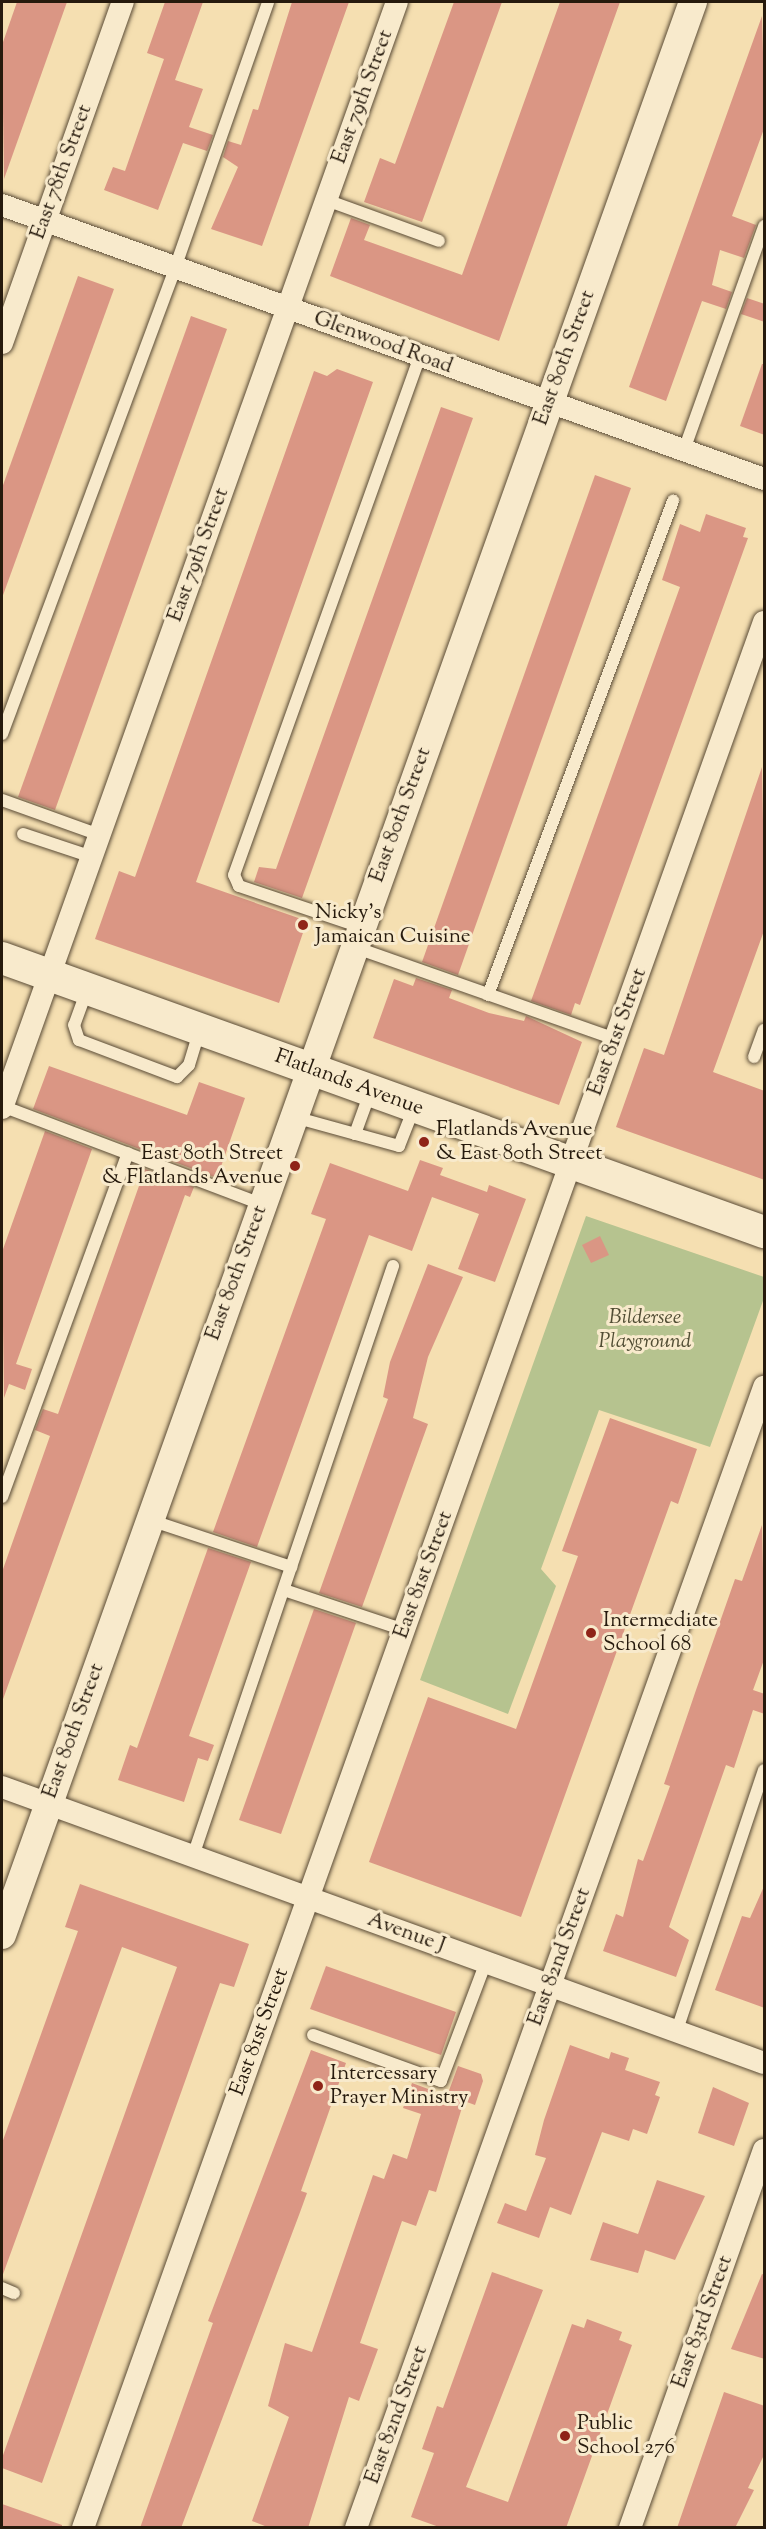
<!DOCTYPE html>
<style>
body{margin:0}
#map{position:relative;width:766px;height:2529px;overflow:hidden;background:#f5dfb1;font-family:"Sorts Mill Goudy",serif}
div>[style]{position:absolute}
.green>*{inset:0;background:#b6c38f}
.building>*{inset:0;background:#da9684}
.roads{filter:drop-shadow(0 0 2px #5a4b36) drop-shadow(0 0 2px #5a4b36)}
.service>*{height:12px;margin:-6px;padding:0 6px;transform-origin:6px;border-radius:6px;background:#f8eacc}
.minor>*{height:22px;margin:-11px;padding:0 11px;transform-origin:11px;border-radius:11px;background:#f8eacc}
.tertiary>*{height:28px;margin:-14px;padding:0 14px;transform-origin:14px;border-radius:14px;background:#f8eacc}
.secondary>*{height:32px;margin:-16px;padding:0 16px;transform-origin:16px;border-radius:16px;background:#f8eacc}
.dots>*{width:16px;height:16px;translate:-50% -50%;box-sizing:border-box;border:3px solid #f8eacc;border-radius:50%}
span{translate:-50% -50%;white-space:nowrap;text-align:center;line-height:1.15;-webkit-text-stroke:6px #f8eacc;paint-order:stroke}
.street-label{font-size:21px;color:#261a0d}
.poi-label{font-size:21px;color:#261a0d}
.left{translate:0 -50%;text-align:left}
.right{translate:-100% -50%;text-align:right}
.park-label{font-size:21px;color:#514d34;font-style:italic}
.frame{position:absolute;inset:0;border:3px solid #261a0d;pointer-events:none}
</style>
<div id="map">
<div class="green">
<div style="clip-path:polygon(586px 1216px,764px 1277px,764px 1298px,710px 1447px,599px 1410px,541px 1569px,556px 1586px,508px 1714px,420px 1680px)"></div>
</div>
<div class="building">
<div style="clip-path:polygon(17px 2px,67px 2px,4px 179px,2px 45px)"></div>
<div style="clip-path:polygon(165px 2px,203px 2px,175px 80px,203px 89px,189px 127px,213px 135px,207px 151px,183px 143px,158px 210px,104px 190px,113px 167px,125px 171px,164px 59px,147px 53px)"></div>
<div style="clip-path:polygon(292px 2px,349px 2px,262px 246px,211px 229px,238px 167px,223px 157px,228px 141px,241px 145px,253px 109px,258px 110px)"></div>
<div style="clip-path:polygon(454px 2px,502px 2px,422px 222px,364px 202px,380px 158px,395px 164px)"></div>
<div style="clip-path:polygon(560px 2px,620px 2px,499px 341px,330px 276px,351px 218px,370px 225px,364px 240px,462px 275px)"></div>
<div style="clip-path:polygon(762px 16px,765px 126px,732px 216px,756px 225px,744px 258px,720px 250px,712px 285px,732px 292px,726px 309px,702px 301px,666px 401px,629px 387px)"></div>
<div style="clip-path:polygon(78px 276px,114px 289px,2px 598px,2px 488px)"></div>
<div style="clip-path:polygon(747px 298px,765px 304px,765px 322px,741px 314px)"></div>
<div style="clip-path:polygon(191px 316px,227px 329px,55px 810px,18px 797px)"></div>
<div style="clip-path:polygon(762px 364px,765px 364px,765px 435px,740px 426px)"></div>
<div style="clip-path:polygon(337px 369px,373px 382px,196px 882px,307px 921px,279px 1003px,95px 939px,119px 871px,135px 877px,314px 371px,327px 376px)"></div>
<div style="clip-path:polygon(441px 407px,473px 418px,302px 898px,254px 882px,259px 867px,276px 869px)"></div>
<div style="clip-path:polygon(595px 475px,631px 488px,458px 975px,422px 962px)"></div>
<div style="clip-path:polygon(706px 514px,746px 528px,743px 537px,748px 538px,580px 1005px,575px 1003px,571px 1015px,531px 1001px,680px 587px,662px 580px,680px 524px,700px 532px)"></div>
<div style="clip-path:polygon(762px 767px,765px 928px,713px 1072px,765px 1091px,765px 1180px,616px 1127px,644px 1048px,664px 1055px)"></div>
<div style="clip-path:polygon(416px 978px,452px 990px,449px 998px,489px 1013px,524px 1021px,526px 1016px,582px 1042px,559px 1105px,373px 1038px,394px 979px,413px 986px)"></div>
<div style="clip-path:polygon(49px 1066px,187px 1115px,199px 1082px,245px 1098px,217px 1178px,33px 1109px)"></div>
<div style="clip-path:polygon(45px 1131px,92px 1149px,16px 1364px,32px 1369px,25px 1390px,9px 1384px,4px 1398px,2px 1252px)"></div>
<div style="clip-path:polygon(420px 1160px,443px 1168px,440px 1175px,487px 1192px,489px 1185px,526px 1199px,495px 1282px,458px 1269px,479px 1214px,432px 1197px,412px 1251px,369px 1235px,257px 1547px,213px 1532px,326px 1219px,311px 1214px,330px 1163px,408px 1191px)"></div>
<div style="clip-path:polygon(145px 1169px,194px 1187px,190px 1197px,185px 1195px,2px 1702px,2px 1572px,50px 1436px,35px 1430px,43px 1409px,58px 1414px)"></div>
<div style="clip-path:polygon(600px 1236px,609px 1255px,591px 1263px,582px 1245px)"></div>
<div style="clip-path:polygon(428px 1264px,463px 1277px,428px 1357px,413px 1418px,428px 1424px,362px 1607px,319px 1593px,388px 1399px,383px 1397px,390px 1362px)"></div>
<div style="clip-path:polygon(610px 1418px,697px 1449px,678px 1504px,671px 1501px,521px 1917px,369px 1862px,428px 1697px,516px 1729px,578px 1556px,562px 1551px)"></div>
<div style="clip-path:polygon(762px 1525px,765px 1657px,753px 1690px,765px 1694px,765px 1714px,753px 1710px,734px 1768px,726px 1765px,669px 1927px,689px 1940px,676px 1977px,603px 1951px,616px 1914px,623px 1917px,638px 1859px,643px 1861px,670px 1786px,664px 1784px,696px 1690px,735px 1579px,742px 1581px)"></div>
<div style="clip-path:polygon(208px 1548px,251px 1562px,189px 1736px,214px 1745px,208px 1761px,198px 1758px,184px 1802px,118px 1780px,130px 1745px,137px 1748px)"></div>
<div style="clip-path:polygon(314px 1609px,356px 1623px,281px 1834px,239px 1820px)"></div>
<div style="clip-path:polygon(80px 1884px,249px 1944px,234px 1987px,220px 1983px,42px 2483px,2px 2468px,2px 2458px,177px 1967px,122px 1947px,2px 2277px,2px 2143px,78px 1931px,65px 1927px)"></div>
<div style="clip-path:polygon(765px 1884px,765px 2008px,715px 1990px,742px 1916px,750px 1918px)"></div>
<div style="clip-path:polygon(326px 1966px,456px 2012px,441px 2055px,310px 2009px)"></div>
<div style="clip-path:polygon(570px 2045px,609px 2059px,611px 2052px,629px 2058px,625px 2070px,660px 2082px,655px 2095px,660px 2097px,647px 2134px,633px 2129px,629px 2141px,602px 2132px,571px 2215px,550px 2207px,539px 2238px,497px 2223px,505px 2203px,526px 2211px,546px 2158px,535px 2155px,544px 2120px)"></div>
<div style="clip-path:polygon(311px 2050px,346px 2063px,301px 2191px,307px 2193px,299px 2215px,181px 2528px,140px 2528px,213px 2323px,208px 2321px,216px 2300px)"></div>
<div style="clip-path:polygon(458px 2066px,481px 2074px,483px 2081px,475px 2105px,464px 2101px,436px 2192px,429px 2190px,416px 2226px,402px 2221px,360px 2343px,378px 2349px,359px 2401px,349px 2397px,308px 2528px,270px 2528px,252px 2521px,289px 2417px,268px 2406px,285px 2343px,312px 2352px,373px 2175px,384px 2179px,393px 2154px,407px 2159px,421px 2114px,403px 2108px,412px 2083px,447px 2096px)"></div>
<div style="clip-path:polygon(713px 2087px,749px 2103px,734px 2146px,698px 2133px)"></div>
<div style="clip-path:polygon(657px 2180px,705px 2196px,675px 2260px,645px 2250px,638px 2273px,590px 2260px,603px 2222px,638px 2234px)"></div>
<div style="clip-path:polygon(492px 2272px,543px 2290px,466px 2487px,508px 2502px,572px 2324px,584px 2328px,587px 2319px,622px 2332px,619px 2340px,632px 2345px,566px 2528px,442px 2528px,411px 2517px,434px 2453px,422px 2449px,437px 2406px,443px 2408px)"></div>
<div style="clip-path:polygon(762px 2274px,765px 2275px,765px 2359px,731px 2349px)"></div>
<div style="clip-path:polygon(724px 2392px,765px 2406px,765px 2453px,748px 2488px,754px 2490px,735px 2528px,677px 2528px)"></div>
<div style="clip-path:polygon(2px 2504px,62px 2525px,62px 2528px,2px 2528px)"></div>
</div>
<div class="roads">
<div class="service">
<div style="left:326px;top:200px;width:120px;rotate:19.9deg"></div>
<div style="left:684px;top:450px;width:238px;rotate:-70.3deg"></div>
<div style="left:2px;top:734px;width:497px;rotate:-69.6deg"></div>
<div style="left:175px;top:268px;width:282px;rotate:-70.7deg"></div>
<div style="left:2px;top:800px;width:104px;rotate:19.7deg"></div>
<div style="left:23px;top:834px;width:73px;rotate:18.4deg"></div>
<div style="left:361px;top:927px;width:129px;rotate:-161.4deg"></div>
<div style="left:239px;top:886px;width:12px;rotate:-114deg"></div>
<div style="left:234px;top:875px;width:551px;rotate:-70.28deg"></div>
<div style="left:354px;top:947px;width:277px;rotate:19.4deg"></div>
<div style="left:87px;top:990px;width:37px;rotate:110deg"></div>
<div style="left:74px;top:1025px;width:16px;rotate:72deg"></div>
<div style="left:79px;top:1040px;width:105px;rotate:20.7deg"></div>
<div style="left:177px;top:1077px;width:17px;rotate:-45deg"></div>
<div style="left:189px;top:1065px;width:37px;rotate:-73deg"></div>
<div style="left:488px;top:995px;width:528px;rotate:-69.47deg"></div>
<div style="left:754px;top:1057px;width:29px;rotate:-70deg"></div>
<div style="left:2px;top:1106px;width:277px;rotate:20.7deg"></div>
<div style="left:294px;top:1117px;width:109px;rotate:15.4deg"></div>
<div style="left:399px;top:1146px;width:41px;rotate:-68.5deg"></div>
<div style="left:355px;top:1134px;width:47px;rotate:-70deg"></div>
<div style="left:2px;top:1497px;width:366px;rotate:-69.9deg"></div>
<div style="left:150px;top:1520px;width:149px;rotate:18.4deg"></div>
<div style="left:284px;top:1590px;width:126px;rotate:18.4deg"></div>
<div style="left:193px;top:1856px;width:623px;rotate:-71.27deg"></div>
<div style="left:677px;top:2030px;width:274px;rotate:-71.5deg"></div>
<div style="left:313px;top:2035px;width:136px;rotate:19.8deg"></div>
<div style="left:441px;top:2081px;width:127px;rotate:-69.3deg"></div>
<div style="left:2px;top:2288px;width:13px;rotate:23deg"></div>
</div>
<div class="minor">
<div style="left:2px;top:205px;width:810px;rotate:19.78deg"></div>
<div style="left:2px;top:343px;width:362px;rotate:-70.5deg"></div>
<div style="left:2px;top:1108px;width:1174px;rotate:-70.35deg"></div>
<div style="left:2px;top:1787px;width:810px;rotate:19.91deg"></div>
<div style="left:83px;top:2528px;width:2024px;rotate:-70.34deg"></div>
<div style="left:356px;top:2528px;width:1212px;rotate:-70.32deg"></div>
<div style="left:630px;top:2528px;width:401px;rotate:-70.5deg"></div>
</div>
<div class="tertiary">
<div style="left:2px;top:1935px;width:2053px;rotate:-70.33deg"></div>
</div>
<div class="secondary">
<div style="left:2px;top:958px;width:810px;rotate:19.78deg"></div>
</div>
</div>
<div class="dots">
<div style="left:303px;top:925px;background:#8f2418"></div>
<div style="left:424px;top:1142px;background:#8f2418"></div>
<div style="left:295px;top:1166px;background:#8f2418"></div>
<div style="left:591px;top:1633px;background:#8f2418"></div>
<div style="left:318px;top:2086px;background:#8f2418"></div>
<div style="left:565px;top:2436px;background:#8f2418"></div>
</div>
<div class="street-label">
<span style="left:363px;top:97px;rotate:-70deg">East 79th Street</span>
<span style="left:62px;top:172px;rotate:-70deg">East 78th Street</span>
<span style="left:383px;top:343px;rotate:20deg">Glenwood Road</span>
<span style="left:565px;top:358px;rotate:-70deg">East 80th Street</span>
<span style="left:199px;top:555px;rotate:-70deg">East 79th Street</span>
<span style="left:401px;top:815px;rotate:-70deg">East 80th Street</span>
<span style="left:618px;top:1032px;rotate:-70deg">East 81st Street</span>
<span style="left:349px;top:1083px;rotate:20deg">Flatlands Avenue</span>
<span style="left:237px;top:1273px;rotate:-70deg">East 80th Street</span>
<span style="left:424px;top:1575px;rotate:-70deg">East 81st Street</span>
<span style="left:74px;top:1731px;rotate:-70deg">East 80th Street</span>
<span style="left:406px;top:1933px;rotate:20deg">Avenue J</span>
<span style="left:560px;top:1957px;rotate:-70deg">East 82nd Street</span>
<span style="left:260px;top:2032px;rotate:-70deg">East 81st Street</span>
<span style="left:703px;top:2322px;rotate:-70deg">East 83rd Street</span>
<span style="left:397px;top:2415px;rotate:-70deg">East 82nd Street</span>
</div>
<div class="poi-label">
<span class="left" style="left:315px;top:925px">Nicky's<br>Jamaican Cuisine</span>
<span class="left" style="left:436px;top:1142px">Flatlands Avenue<br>&amp; East 80th Street</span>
<span class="right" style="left:283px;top:1166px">East 80th Street<br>&amp; Flatlands Avenue</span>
<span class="left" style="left:603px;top:1633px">Intermediate<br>School 68</span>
<span class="left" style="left:330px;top:2086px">Intercessary<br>Prayer Ministry</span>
<span class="left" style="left:577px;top:2436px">Public<br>School 276</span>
</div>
<div class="park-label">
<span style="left:645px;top:1330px">Bildersee<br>Playground</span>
</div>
<div class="frame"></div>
</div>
